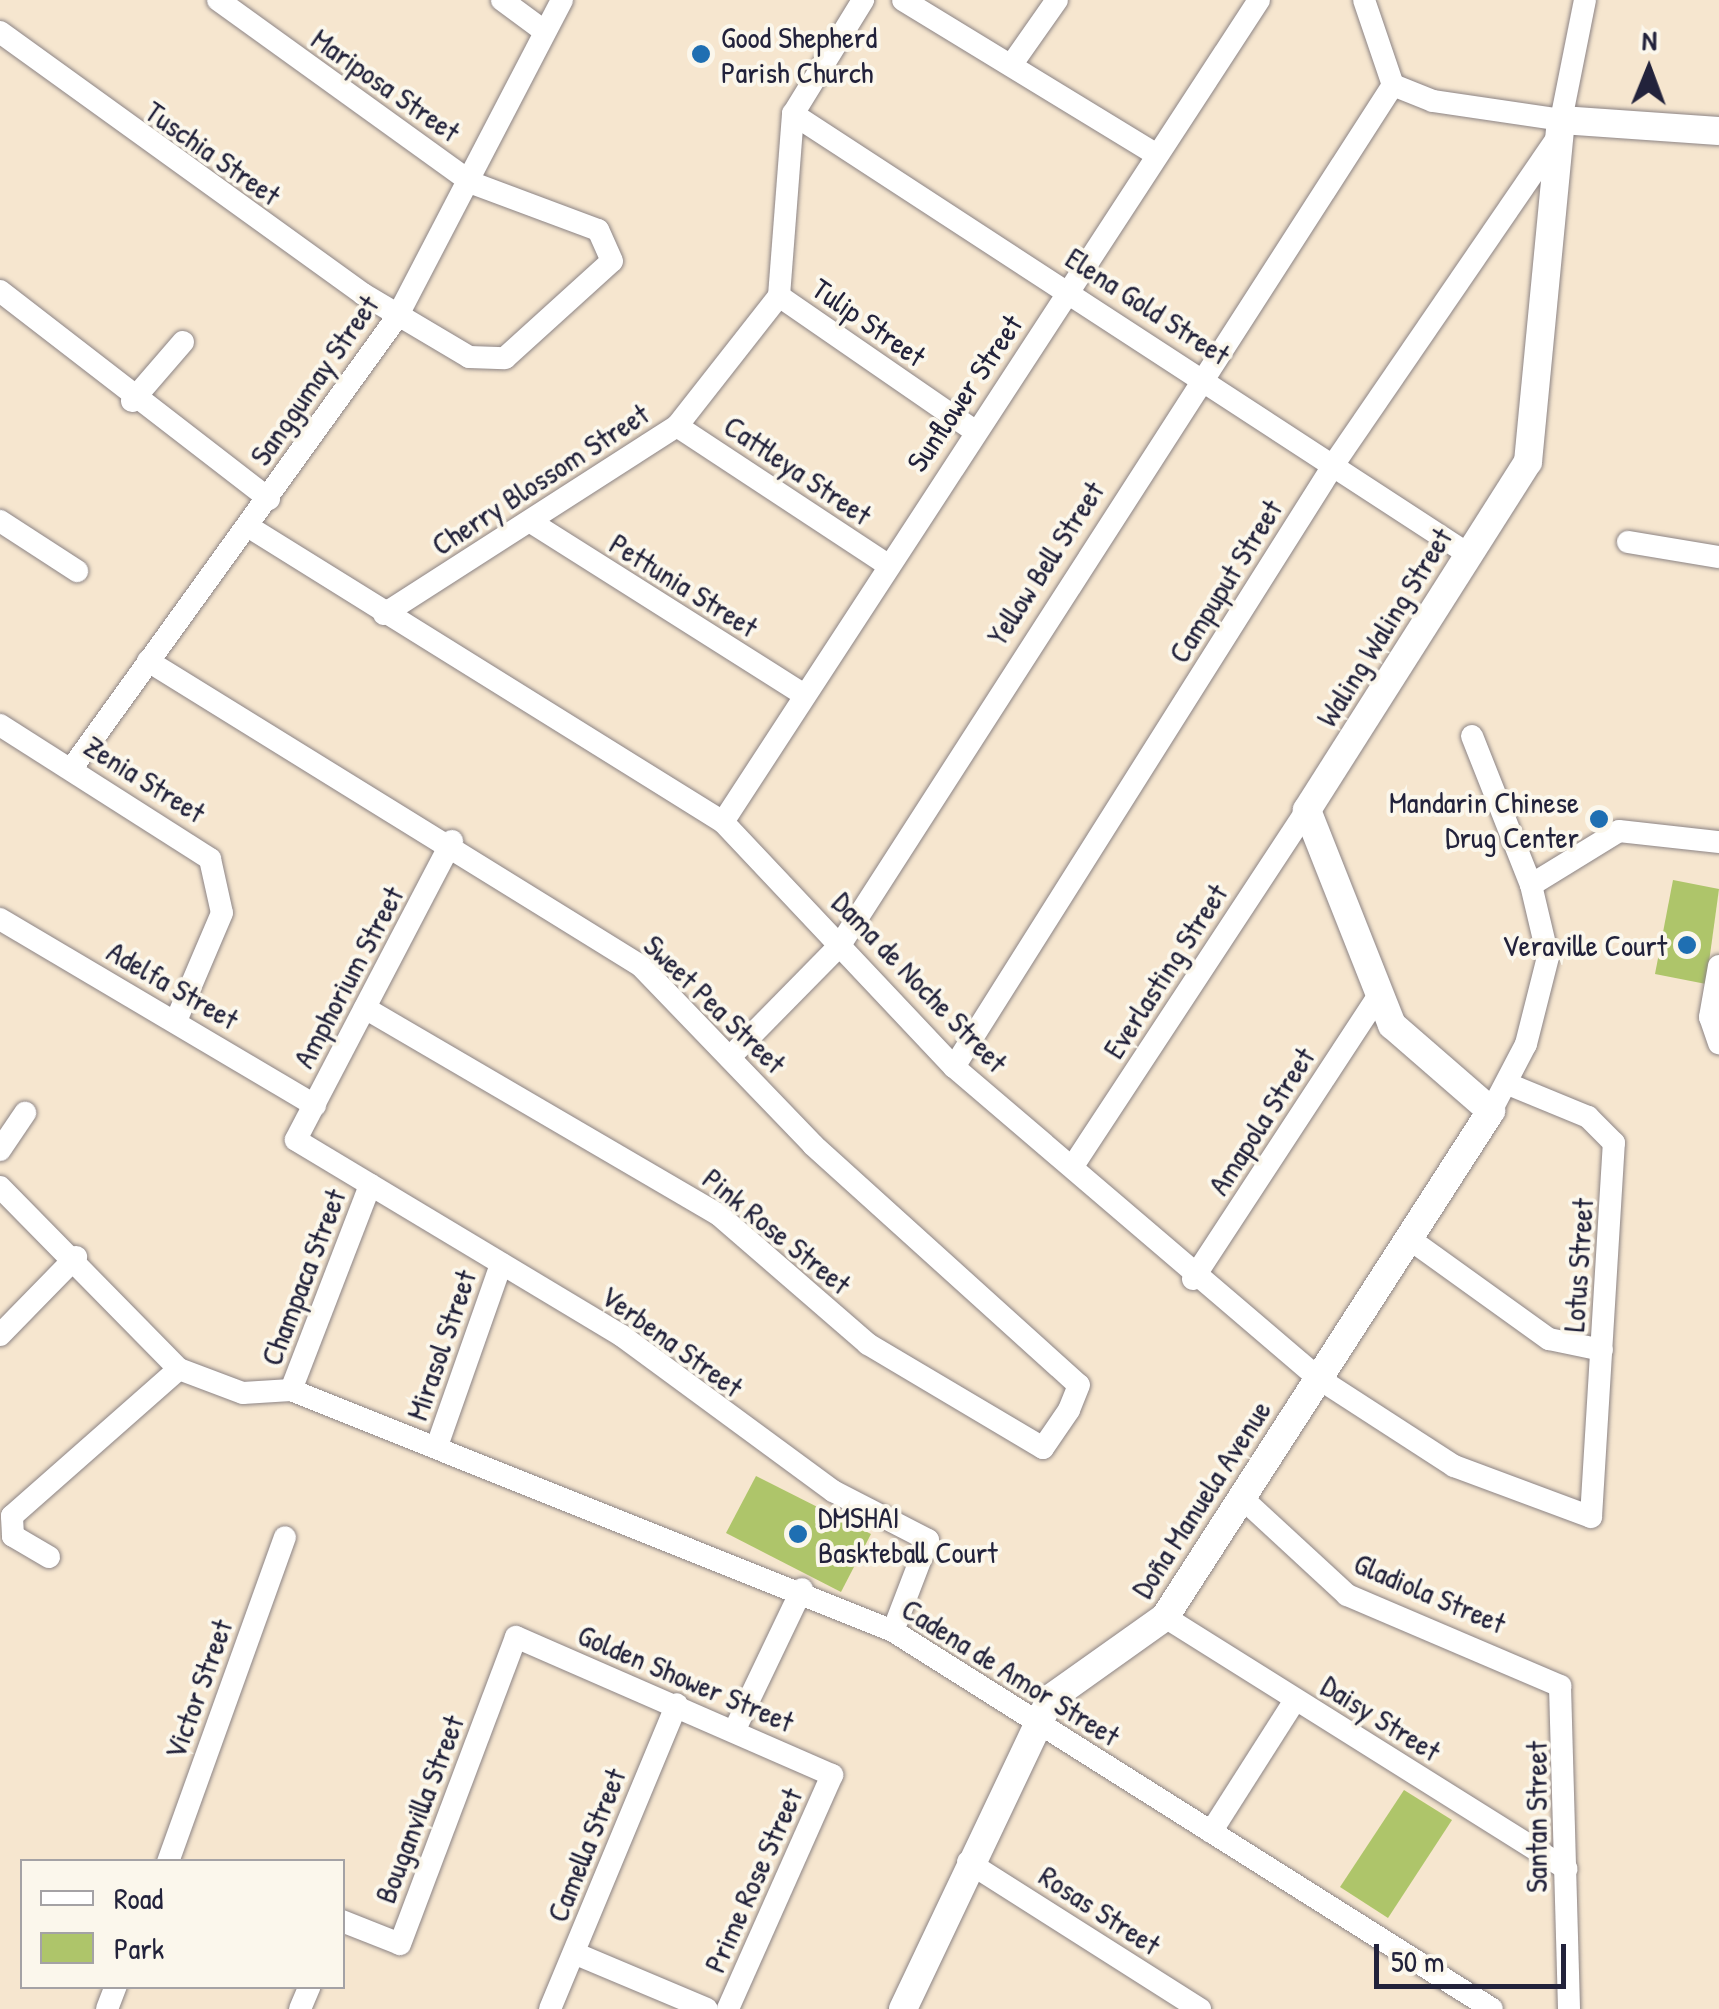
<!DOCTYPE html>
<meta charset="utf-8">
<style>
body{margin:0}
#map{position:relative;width:1719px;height:2009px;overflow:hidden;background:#f6e6cf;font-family:"Patrick Hand",sans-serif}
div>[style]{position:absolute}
.green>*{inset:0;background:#aec56a}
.roads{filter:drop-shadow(0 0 2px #8c8485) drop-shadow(0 0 2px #8c8485)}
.minor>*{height:22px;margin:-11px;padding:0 11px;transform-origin:11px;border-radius:11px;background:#fff}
.tertiary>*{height:28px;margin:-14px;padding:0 14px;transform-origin:14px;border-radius:14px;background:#fff}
.dots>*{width:28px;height:28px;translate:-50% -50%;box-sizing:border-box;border:5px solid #fbf7ec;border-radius:50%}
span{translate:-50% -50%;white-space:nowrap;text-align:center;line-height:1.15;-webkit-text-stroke:8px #fbf7ec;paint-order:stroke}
.poi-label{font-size:30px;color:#22223b}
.left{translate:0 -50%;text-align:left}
.right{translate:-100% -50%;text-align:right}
.street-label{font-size:30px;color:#22223b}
.legend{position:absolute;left:20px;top:1859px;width:325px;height:130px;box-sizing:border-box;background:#fbf7ec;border:2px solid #a4a2a5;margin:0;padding:12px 18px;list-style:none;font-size:30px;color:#22223b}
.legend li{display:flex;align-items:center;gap:20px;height:50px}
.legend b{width:50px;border:2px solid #a4a2a5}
.north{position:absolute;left:1599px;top:20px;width:100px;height:100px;-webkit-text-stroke:8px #fbf7ec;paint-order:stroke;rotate:1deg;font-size:28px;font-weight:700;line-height:40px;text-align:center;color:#22223b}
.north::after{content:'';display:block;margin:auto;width:35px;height:45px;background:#22223b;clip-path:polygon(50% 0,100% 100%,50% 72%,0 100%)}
.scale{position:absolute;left:1374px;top:1944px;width:192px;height:45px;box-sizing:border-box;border:5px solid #22223b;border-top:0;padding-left:12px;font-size:30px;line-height:35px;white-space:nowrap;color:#22223b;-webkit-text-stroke:8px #fbf7ec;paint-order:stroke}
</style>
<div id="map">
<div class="green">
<div style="clip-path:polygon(1673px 880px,1719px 889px,1706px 984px,1655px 974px)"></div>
<div style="clip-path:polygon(756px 1476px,871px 1534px,841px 1592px,726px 1533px)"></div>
<div style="clip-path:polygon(1404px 1790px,1452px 1820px,1388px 1918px,1340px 1887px)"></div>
</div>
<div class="roads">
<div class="minor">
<div style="left:502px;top:0;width:52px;rotate:36.4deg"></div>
<div style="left:903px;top:0;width:295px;rotate:31.4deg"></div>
<div style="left:1364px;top:0;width:90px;rotate:71.2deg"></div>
<div style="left:1393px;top:85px;width:43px;rotate:21.8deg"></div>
<div style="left:1433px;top:101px;width:129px;rotate:8.4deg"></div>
<div style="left:1561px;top:120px;width:122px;rotate:-78.7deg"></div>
<div style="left:0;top:32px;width:448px;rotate:35.8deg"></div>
<div style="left:363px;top:294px;width:123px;rotate:30.7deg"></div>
<div style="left:469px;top:357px;width:36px;rotate:2deg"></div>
<div style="left:505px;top:358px;width:144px;rotate:-42.2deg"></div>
<div style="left:612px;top:261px;width:34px;rotate:-114deg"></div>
<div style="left:598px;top:230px;width:134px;rotate:-159.5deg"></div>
<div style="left:472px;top:183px;width:313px;rotate:-144.2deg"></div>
<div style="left:1012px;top:64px;width:78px;rotate:-54.9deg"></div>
<div style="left:793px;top:114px;width:806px;rotate:33.1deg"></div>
<div style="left:0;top:291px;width:340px;rotate:37.7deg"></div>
<div style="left:779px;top:296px;width:238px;rotate:34.6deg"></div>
<div style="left:132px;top:401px;width:78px;rotate:-49.2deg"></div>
<div style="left:677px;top:426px;width:250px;rotate:33.4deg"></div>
<div style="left:0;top:521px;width:92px;rotate:33deg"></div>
<div style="left:534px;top:524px;width:318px;rotate:32.3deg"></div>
<div style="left:249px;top:527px;width:558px;rotate:31.9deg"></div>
<div style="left:723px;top:822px;width:337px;rotate:46.7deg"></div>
<div style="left:954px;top:1067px;width:479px;rotate:40.5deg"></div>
<div style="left:1318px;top:1378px;width:162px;rotate:32.9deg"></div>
<div style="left:1454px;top:1466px;width:146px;rotate:20.4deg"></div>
<div style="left:1591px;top:1517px;width:375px;rotate:-86.5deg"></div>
<div style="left:1614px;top:1143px;width:37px;rotate:-135deg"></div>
<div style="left:1588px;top:1117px;width:87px;rotate:-157.6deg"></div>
<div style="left:1628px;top:542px;width:92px;rotate:9.4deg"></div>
<div style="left:384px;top:614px;width:348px;rotate:-32.7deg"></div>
<div style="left:677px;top:426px;width:165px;rotate:-51.9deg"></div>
<div style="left:779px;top:296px;width:183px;rotate:-85.6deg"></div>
<div style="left:793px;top:114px;width:134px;rotate:-58.4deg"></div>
<div style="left:148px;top:661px;width:580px;rotate:31.74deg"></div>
<div style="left:641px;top:966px;width:248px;rotate:46.1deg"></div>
<div style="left:813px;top:1145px;width:358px;rotate:42.1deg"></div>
<div style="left:1079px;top:1385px;width:27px;rotate:112deg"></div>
<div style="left:1069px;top:1410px;width:46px;rotate:124.4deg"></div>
<div style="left:1043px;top:1448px;width:204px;rotate:-149.3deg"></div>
<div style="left:868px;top:1344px;width:197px;rotate:-139.1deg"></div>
<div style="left:719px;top:1215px;width:410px;rotate:-149.7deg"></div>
<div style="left:0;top:725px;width:249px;rotate:32.5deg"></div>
<div style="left:210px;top:859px;width:55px;rotate:77.5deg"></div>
<div style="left:222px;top:913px;width:117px;rotate:113.1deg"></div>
<div style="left:1472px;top:736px;width:160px;rotate:68.4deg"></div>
<div style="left:1531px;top:885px;width:74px;rotate:76.7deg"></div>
<div style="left:1548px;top:957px;width:90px;rotate:104.2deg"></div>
<div style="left:1526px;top:1044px;width:76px;rotate:117.6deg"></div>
<div style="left:72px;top:768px;width:556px;rotate:-54.22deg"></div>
<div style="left:397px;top:317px;width:357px;rotate:-62.5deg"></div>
<div style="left:723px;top:822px;width:981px;rotate:-56.89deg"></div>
<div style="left:452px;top:841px;width:337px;rotate:117.6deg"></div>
<div style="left:296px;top:1140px;width:380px;rotate:31deg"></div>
<div style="left:622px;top:1336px;width:262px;rotate:36.3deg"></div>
<div style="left:833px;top:1491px;width:107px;rotate:27.3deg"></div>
<div style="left:928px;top:1540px;width:97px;rotate:111deg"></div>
<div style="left:1531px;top:885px;width:103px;rotate:-31.5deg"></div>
<div style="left:1619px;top:831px;width:101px;rotate:6.3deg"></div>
<div style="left:0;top:919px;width:366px;rotate:30.6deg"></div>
<div style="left:1719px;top:966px;width:52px;rotate:100deg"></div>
<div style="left:1710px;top:1017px;width:28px;rotate:71deg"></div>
<div style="left:730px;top:1057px;width:157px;rotate:-45.5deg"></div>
<div style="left:840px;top:945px;width:1022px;rotate:-57.26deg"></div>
<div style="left:954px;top:1067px;width:716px;rotate:-57.77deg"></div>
<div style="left:1336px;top:461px;width:395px;rotate:-55.6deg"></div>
<div style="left:0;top:1150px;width:45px;rotate:-56deg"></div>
<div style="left:1073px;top:1166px;width:426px;rotate:-56.7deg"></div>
<div style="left:0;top:1187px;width:255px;rotate:45.5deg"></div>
<div style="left:179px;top:1369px;width:68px;rotate:20.6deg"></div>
<div style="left:243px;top:1393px;width:48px;rotate:-3.6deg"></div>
<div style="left:291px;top:1390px;width:648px;rotate:21.82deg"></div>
<div style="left:893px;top:1631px;width:708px;rotate:32.25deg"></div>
<div style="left:1411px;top:1240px;width:170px;rotate:35.7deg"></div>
<div style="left:1549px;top:1339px;width:54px;rotate:11.7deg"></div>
<div style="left:1193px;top:1279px;width:338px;rotate:-56.8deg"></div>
<div style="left:0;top:1335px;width:109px;rotate:-45.7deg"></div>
<div style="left:291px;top:1390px;width:220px;rotate:-68.9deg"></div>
<div style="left:437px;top:1446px;width:193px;rotate:-70.6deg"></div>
<div style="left:1242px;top:1498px;width:143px;rotate:42.7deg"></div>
<div style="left:1347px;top:1595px;width:232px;rotate:23.1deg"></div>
<div style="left:1560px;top:1686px;width:323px;rotate:88.4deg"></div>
<div style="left:49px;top:1557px;width:42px;rotate:-149.7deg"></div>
<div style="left:13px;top:1536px;width:20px;rotate:-93deg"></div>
<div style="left:12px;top:1516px;width:222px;rotate:-41.4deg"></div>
<div style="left:1165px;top:1617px;width:474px;rotate:32.1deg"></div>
<div style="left:735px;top:1729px;width:155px;rotate:-64.4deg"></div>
<div style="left:1211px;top:1832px;width:156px;rotate:-57.5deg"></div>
<div style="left:168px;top:1862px;width:345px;rotate:-70.2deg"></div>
<div style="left:968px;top:1862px;width:275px;rotate:32.4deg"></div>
<div style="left:342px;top:1921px;width:62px;rotate:21.6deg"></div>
<div style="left:400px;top:1944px;width:328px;rotate:-69.3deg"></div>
<div style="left:516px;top:1637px;width:345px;rotate:23.6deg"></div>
<div style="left:832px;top:1775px;width:256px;rotate:114deg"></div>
<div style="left:574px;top:1953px;width:144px;rotate:22.8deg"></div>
<div style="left:107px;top:2009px;width:25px;rotate:-69deg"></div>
<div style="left:300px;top:2009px;width:25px;rotate:-67deg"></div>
<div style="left:550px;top:2009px;width:330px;rotate:-67.4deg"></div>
</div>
<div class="tertiary">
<div style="left:903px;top:2009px;width:344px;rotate:-64.6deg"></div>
<div style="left:1051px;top:1698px;width:140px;rotate:-35.4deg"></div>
<div style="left:1165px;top:1617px;width:602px;rotate:-57.21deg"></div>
<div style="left:1491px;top:1111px;width:131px;rotate:-139deg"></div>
<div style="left:1392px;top:1025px;width:231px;rotate:-111.6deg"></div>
<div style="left:1307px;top:810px;width:412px;rotate:-57.6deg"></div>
<div style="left:1528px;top:462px;width:344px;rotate:-84.5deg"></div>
<div style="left:1561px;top:120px;width:158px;rotate:4deg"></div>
</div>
</div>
<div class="dots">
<div style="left:701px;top:54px;background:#1f6fb2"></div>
<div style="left:1599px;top:819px;background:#1f6fb2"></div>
<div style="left:1687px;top:945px;background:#1f6fb2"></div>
<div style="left:798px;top:1534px;background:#1f6fb2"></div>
</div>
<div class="poi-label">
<span class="left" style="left:721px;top:54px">Good Shepherd<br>Parish Church</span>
<span class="right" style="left:1579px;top:819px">Mandarin Chinese<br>Drug Center</span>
<span class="right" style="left:1667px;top:945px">Veraville Court</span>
<span class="left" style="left:818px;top:1534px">DMSHAI<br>Baskteball Court</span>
</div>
<div class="street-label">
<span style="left:386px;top:85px;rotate:35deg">Mariposa Street</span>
<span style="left:213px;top:153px;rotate:35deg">Tuschia Street</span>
<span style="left:1148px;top:306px;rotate:33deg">Elena Gold Street</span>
<span style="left:869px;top:322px;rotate:35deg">Tulip Street</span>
<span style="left:314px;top:380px;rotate:-55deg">Sanggumay Street</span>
<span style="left:964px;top:393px;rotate:-56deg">Sunflower Street</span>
<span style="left:798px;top:470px;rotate:34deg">Cattleya Street</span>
<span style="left:540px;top:479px;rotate:-33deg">Cherry Blossom Street</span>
<span style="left:1045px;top:563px;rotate:-57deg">Yellow Bell Street</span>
<span style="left:1225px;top:581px;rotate:-58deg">Campuput Street</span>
<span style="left:684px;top:585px;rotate:32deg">Pettunia Street</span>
<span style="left:1384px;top:627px;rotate:-58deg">Waling Waling Street</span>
<span style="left:145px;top:779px;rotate:32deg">Zenia Street</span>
<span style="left:1165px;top:971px;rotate:-57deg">Everlasting Street</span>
<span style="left:348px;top:977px;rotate:-62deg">Amphorium Street</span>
<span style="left:920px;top:982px;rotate:46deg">Dama de Noche Street</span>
<span style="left:173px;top:985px;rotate:30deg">Adelfa Street</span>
<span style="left:715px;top:1004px;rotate:44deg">Sweet Pea Street</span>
<span style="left:1261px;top:1121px;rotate:-57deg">Amapola Street</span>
<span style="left:777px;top:1231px;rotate:39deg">Pink Rose Street</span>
<span style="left:1578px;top:1265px;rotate:-86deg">Lotus Street</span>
<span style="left:303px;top:1277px;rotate:-69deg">Champaca Street</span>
<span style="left:672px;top:1341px;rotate:36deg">Verbena Street</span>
<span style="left:441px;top:1345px;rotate:-71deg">Mirasol Street</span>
<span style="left:1201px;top:1499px;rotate:-57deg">Doña Manuela Avenue</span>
<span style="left:1430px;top:1593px;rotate:23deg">Gladiola Street</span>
<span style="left:1011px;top:1672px;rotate:32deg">Cadena de Amor Street</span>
<span style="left:686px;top:1678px;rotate:23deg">Golden Shower Street</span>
<span style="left:198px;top:1689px;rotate:-70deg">Victor Street</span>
<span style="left:1381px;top:1718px;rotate:32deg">Daisy Street</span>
<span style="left:419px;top:1809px;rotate:-69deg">Bouganvilla Street</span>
<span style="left:1536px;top:1817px;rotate:-90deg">Santan Street</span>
<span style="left:586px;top:1845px;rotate:-68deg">Camella Street</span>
<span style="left:753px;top:1880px;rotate:-66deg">Prime Rose Street</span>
<span style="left:1100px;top:1910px;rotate:33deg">Rosas Street</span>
</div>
<ul class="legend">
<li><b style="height:12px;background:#fff"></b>Road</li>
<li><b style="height:28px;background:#aec56a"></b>Park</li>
</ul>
<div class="north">N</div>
<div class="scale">50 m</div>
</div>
